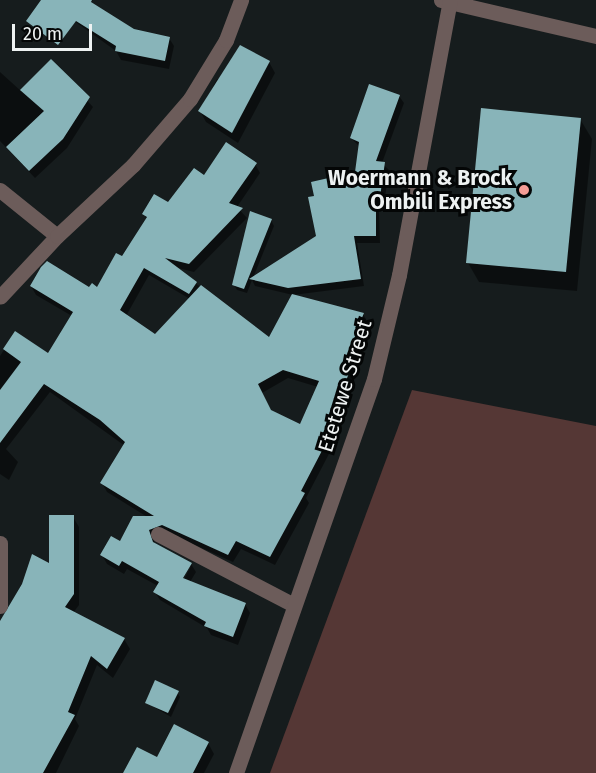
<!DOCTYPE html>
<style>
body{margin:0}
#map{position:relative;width:596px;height:773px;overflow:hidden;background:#161c1d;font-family:"Fira Sans",sans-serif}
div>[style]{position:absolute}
.green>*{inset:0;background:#553735}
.shadow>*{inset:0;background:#0007}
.building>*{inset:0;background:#88b4b9}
.minor>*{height:15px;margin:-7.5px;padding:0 7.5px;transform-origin:7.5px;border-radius:7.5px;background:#6c5c5a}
.dots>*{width:16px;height:16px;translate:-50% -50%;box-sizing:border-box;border:3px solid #040606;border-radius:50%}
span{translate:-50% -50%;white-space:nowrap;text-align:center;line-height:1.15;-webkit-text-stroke:6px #040606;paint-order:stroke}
.poi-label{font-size:21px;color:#eef2f2;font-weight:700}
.right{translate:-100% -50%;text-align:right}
.street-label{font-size:21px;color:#eef2f2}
.scale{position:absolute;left:12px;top:24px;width:80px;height:27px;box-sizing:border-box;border:3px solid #eef2f2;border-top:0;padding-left:8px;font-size:18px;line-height:21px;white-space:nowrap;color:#eef2f2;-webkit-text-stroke:4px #040606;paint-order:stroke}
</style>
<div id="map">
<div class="green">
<div style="clip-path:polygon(412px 390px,596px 426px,596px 773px,270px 773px)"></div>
</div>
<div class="shadow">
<div style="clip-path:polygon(45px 0,93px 0,90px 4px,133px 31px,169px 38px,174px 46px,169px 69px,121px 60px,116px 51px)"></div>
<div style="clip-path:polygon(51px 61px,93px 107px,67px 148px,35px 178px,0 141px,0 72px,21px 91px)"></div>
<div style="clip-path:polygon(269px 62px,275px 73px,238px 143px,206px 122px,200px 111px,217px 79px,222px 82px)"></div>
<div style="clip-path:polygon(399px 96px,404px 103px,382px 163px,389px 170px,383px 211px,379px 210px,380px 243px,357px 243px,364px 286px,293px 295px,255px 286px,252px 280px,247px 293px,237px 290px,234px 285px,271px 220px,274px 226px,253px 278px,318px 237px,316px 197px,356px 173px,360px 147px,351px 138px)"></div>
<div style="clip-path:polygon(580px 119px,592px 139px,577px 291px,479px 282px,468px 263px)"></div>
<div style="clip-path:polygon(evenodd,255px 164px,260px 173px,237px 207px,247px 218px,194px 272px,174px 267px,269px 339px,363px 314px,368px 323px,360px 342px,357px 373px,328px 445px,331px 450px,306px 498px,309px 503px,275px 565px,241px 549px,233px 562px,168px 533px,153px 539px,155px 545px,191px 564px,196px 572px,190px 582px,245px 604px,250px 613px,238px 645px,211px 635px,207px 628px,160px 600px,155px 592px,158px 586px,127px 569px,124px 574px,107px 564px,102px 555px,149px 518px,107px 492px,102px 483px,125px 446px,50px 392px,6px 449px,18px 462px,9px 480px,0 474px,0 356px,15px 333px,48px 355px,72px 316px,36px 295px,31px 286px,98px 289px,147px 220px,144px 214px,169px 204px,204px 177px,255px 164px,149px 275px,190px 299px,155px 336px,126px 316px,149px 275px,255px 164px,288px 378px,318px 387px,301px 426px,271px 412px,262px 393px,288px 378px,255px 164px,188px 566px,191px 566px,181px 585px,178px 584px,188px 566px)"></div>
<div style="clip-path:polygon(73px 517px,79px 527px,79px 605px,73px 613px,124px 639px,130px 649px,113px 678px,97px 665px,75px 719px,79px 726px,56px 773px,0 773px,0 638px,50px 565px)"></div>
<div style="clip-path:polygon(177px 692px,180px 697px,171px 717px,147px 703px)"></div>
<div style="clip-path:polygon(208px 743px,214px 754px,204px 773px,127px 773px)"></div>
</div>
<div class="building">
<div style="clip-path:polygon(41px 0,92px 0,91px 2px,134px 29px,170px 37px,165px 61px,115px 51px,116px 46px,76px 21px,58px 45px,26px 21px)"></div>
<div style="clip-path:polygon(240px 45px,270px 61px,232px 133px,198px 111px)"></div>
<div style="clip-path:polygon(51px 59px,90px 97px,63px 139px,29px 171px,6px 147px,44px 111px,20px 90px)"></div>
<div style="clip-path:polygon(369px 84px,400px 95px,376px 161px,385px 162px,379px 204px,376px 204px,376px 236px,354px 236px,361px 279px,288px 288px,249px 279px,316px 236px,308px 197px,314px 196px,311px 182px,355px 172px,359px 142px,350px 138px)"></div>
<div style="clip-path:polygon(481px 108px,581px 118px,566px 272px,466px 263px)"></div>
<div style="clip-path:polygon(evenodd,226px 142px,257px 163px,229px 203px,243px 208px,189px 264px,165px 258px,197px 282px,189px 294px,144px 268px,120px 310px,155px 334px,201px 285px,269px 337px,292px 294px,364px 313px,356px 332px,353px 363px,323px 439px,327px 441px,301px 491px,305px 493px,270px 557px,236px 541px,228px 555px,162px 525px,149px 530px,153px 542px,192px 563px,183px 578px,246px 603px,233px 637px,204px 626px,206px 622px,153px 592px,159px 582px,122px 561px,119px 566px,100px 555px,111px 536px,120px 541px,133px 516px,154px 516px,100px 483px,125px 442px,100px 420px,44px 384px,0 443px,0 390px,21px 362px,3px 349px,15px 331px,48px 353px,73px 312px,30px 286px,41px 267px,47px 261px,89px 287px,92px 283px,97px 287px,116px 253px,122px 256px,147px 217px,142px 214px,154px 194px,168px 202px,194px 168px,204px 175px,226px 142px,283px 370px,319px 381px,300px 424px,271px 410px,258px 384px,283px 370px)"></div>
<div style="clip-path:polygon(250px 211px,272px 219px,244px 289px,232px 285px)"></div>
<div style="clip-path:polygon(49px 515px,74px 515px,74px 594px,65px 607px,125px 638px,107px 669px,91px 656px,68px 712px,75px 715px,43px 773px,0 773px,0 621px,22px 584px,32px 554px,49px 563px)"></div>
<div style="clip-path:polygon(155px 680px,179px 691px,168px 713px,145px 703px)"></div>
<div style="clip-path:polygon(174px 724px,209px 742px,193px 773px,123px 773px,137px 747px,157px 757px)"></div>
</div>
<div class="minor">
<div style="left:441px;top:0;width:159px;rotate:13.1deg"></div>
<div style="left:0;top:190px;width:73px;rotate:38.9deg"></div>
<div style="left:57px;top:236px;width:83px;rotate:133.1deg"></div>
<div style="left:57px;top:236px;width:104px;rotate:-43.1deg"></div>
<div style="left:133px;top:165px;width:87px;rotate:-49.2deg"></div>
<div style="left:190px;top:99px;width:69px;rotate:-58.6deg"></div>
<div style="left:226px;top:40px;width:43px;rotate:-69.4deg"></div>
<div style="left:158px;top:534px;width:153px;rotate:27.6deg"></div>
<div style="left:0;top:543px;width:63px;rotate:90deg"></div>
<div style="left:236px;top:773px;width:417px;rotate:-70.7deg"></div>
<div style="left:374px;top:379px;width:107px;rotate:-76.5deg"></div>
<div style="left:399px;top:275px;width:280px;rotate:-79.5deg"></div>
</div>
<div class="dots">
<div style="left:524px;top:190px;background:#f59c95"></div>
</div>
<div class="poi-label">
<span class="right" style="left:512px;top:190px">Woermann &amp; Brock<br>Ombili Express</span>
</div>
<div class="street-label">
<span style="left:345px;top:386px;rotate:-73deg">Etetewe Street</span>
</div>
<div class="scale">20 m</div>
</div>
